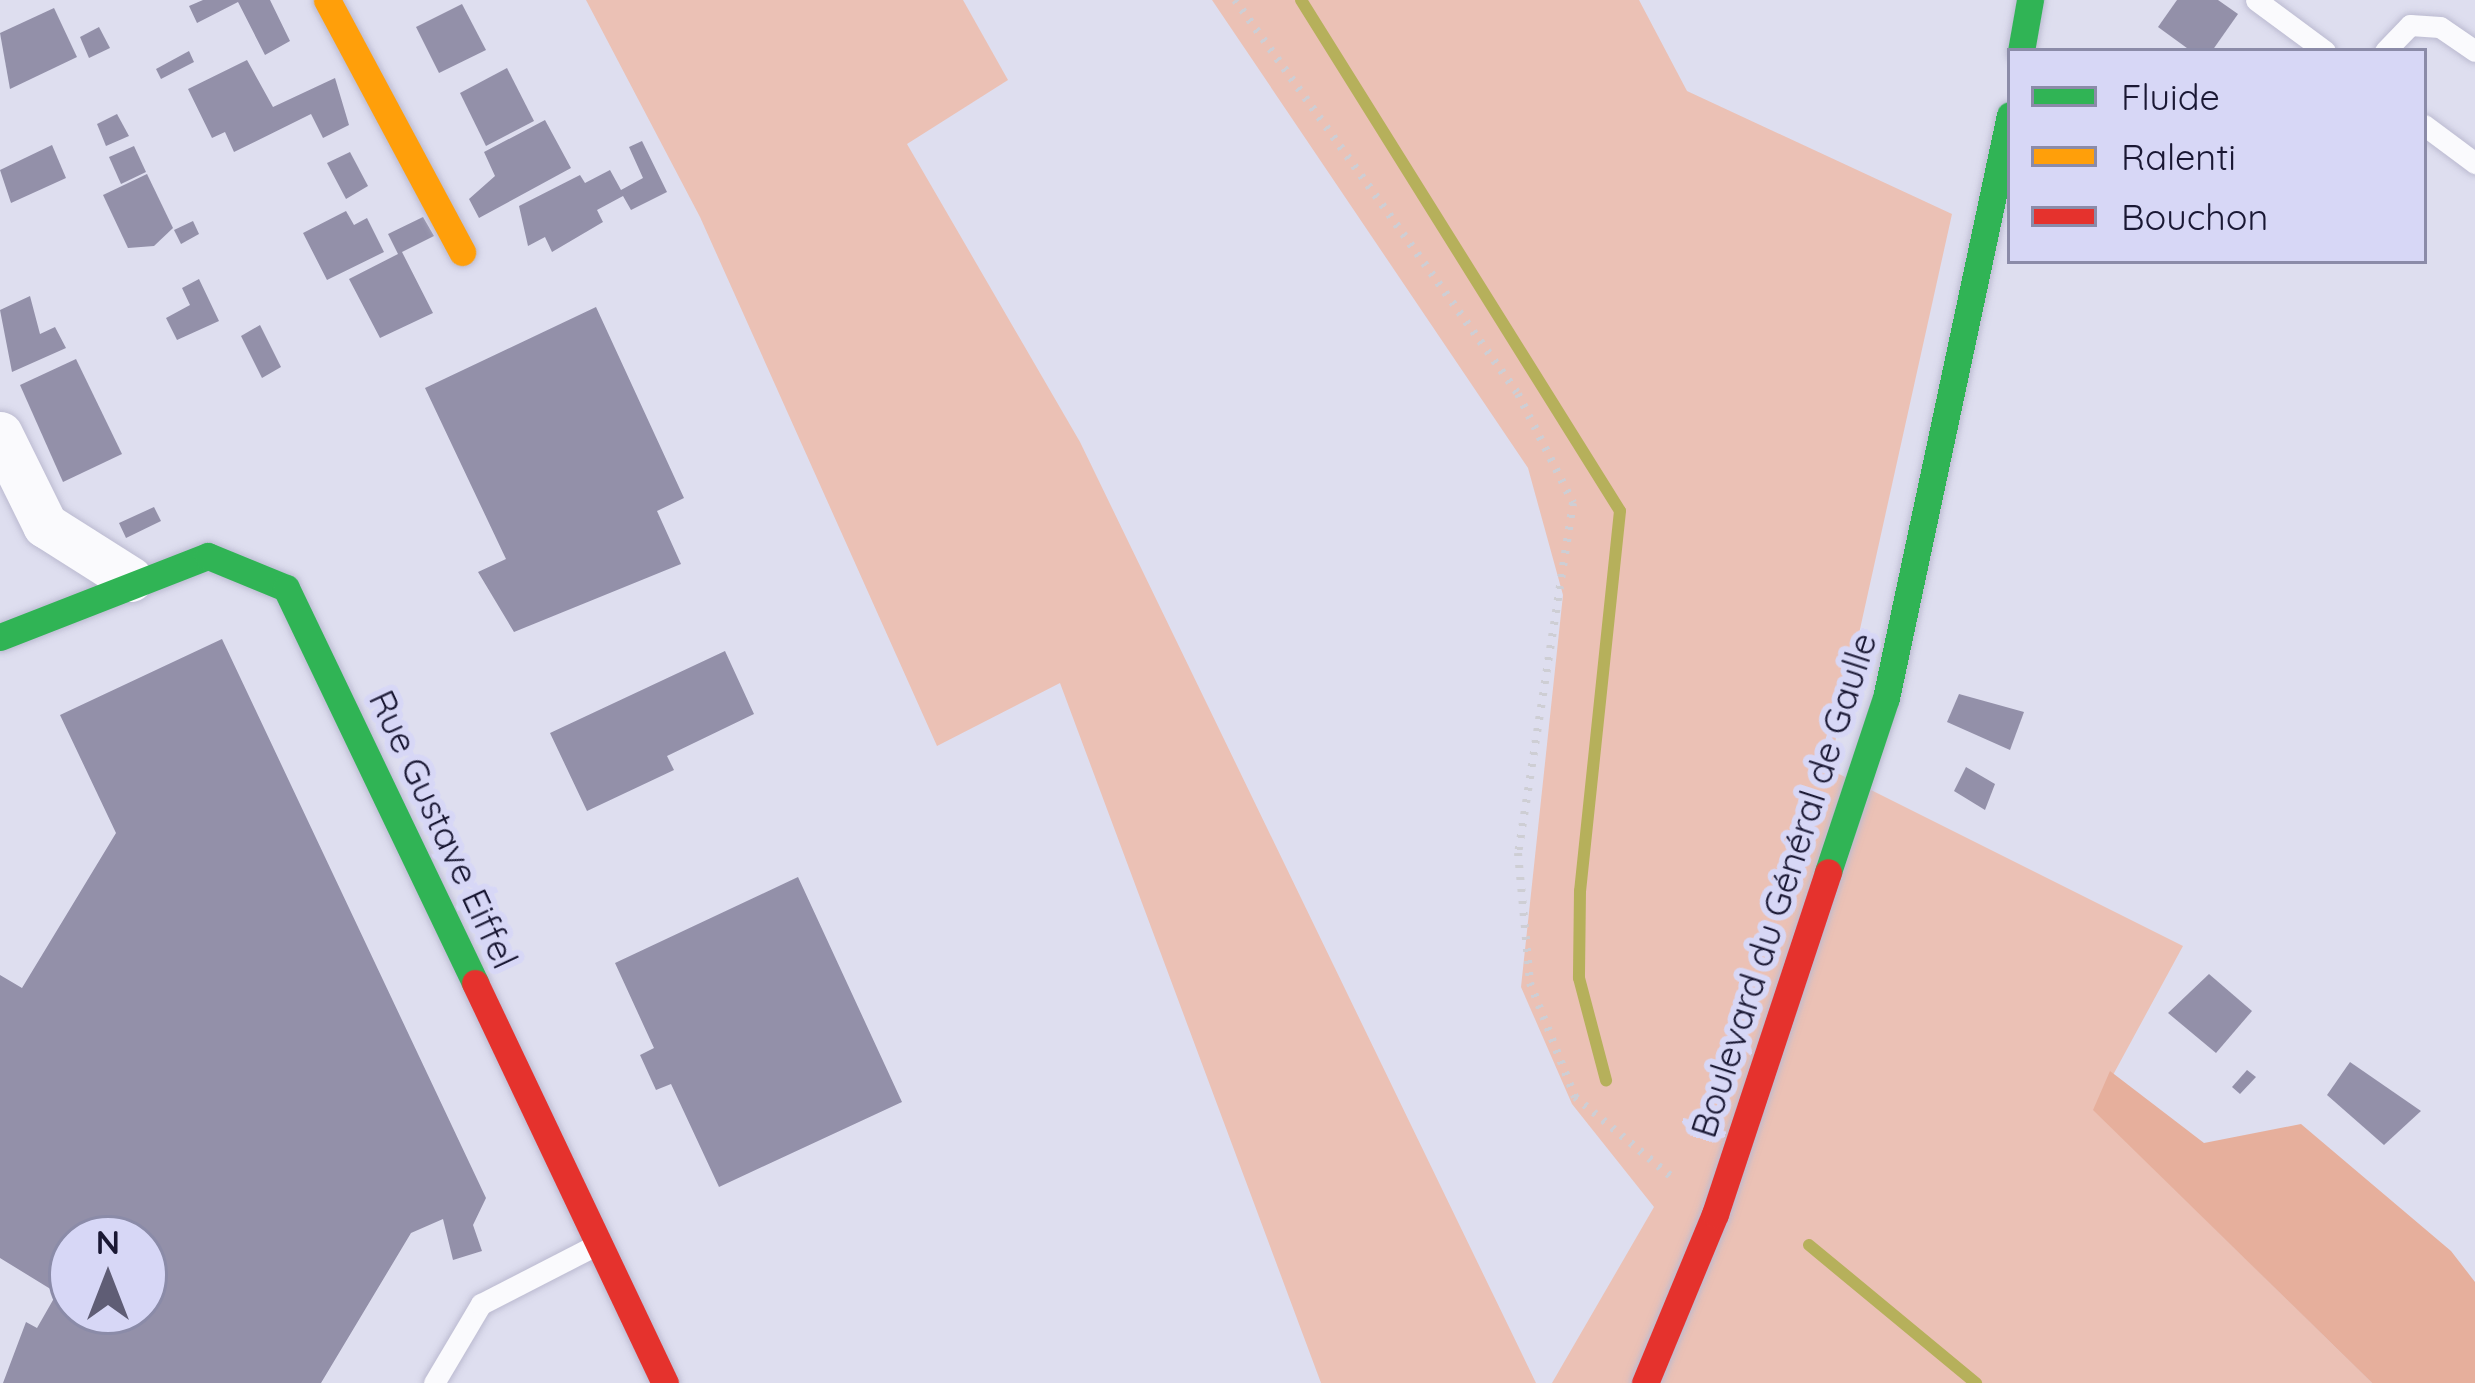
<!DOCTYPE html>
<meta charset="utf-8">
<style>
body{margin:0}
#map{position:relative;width:2475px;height:1383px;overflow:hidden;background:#dedeef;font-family:Quicksand,sans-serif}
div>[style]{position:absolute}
.green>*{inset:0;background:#ebc1b5}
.forest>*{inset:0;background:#e6af9c}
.stream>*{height:12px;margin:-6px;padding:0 6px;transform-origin:6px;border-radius:6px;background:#b6b05b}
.building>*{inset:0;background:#9390a9}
.path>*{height:8px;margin-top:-4px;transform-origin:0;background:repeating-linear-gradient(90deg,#ceced4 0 3px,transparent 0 12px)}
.roads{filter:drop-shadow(0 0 3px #bbbad0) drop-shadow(0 0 3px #bbbad0)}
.lane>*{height:21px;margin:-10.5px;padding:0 10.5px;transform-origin:10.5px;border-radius:10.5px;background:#fafafd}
.street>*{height:45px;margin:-22.5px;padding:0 22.5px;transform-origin:22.5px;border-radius:22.5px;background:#fafafd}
.fast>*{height:27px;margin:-13.5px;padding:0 13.5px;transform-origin:13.5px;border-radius:13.5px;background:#30b455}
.slow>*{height:27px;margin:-13.5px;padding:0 13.5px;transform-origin:13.5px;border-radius:13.5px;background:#ff9f0a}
.jam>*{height:27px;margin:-13.5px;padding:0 13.5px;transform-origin:13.5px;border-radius:13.5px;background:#e5322d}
span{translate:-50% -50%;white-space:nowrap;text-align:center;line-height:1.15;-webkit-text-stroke:12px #d7d7f6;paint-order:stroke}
.street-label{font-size:36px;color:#1a1834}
.legend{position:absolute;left:2007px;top:48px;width:420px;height:216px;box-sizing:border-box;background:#d7d7f6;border:3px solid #8b8ba8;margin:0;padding:15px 21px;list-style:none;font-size:36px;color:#1a1834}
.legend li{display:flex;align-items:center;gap:24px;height:60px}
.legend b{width:60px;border:3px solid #8b8ba8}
.north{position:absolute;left:48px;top:1215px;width:120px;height:120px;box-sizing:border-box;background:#d7d7f6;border:3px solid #8b8ba8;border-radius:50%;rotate:0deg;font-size:33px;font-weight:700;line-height:48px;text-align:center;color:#1a1834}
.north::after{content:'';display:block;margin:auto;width:42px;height:54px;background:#5f5d75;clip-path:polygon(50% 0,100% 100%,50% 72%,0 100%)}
</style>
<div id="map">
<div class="green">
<div style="clip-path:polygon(586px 0,963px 0,1008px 80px,907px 144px,1080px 442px,1536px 1383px,1321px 1383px,1060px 683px,937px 746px,700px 217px)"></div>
<div style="clip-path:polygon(1212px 0,1639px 0,1687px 91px,1952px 214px,1829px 769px,2183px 946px,2094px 1110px,2372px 1383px,1552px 1383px,1654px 1207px,1572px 1104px,1521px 987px,1563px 595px,1528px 468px)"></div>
</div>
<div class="forest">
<div style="clip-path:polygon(2110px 1071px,2204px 1143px,2301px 1124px,2451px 1251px,2475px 1282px,2475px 1383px,2372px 1383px,2093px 1110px)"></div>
</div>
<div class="stream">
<div style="left:1301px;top:0;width:602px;rotate:58.02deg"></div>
<div style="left:1620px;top:511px;width:382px;rotate:96deg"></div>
<div style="left:1580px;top:891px;width:87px;rotate:90.7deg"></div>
<div style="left:1579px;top:978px;width:106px;rotate:75.2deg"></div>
<div style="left:1809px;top:1245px;width:217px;rotate:39.6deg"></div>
</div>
<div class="building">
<div style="clip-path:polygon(203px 0,270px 0,290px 41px,265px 55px,238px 2px,197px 23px,189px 6px)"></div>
<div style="clip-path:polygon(2177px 0,2218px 0,2238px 14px,2212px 51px,2191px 51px,2158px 27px)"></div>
<div style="clip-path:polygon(462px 4px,486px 50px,439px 73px,416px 27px)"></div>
<div style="clip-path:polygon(54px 8px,77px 57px,10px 89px,0 33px)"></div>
<div style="clip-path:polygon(99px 27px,110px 48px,89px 58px,80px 37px)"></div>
<div style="clip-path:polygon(189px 51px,194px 62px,161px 79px,156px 69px)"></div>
<div style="clip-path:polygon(247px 60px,273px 107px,335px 78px,349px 125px,323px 138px,311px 114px,234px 152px,225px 132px,212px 138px,188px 89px)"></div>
<div style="clip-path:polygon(507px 68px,534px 121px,486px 146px,460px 93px)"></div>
<div style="clip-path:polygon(117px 114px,129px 136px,106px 146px,97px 124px)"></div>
<div style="clip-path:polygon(545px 120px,571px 168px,479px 218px,469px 199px,495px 176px,484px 152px)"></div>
<div style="clip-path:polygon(642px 141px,667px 192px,631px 210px,623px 196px,597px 210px,603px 222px,552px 252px,545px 237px,528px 246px,519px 206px,580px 175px,585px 183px,610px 170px,621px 190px,643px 178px,629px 147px)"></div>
<div style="clip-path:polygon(52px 145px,66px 178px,11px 203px,0 170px)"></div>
<div style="clip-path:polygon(134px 146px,146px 172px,121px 184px,109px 157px)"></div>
<div style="clip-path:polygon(350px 152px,368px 186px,346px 199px,327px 163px)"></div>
<div style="clip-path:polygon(147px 174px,173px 228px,154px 246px,128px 248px,103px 195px)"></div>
<div style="clip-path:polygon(346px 211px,354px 225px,367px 218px,384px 252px,327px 280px,303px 233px)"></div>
<div style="clip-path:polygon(423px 217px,434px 236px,402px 252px,433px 313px,380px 338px,349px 279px,398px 254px,388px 234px)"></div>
<div style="clip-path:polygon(193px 221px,199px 234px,181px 244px,174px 230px)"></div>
<div style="clip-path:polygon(199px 279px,219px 321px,177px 340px,166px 318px,190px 305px,182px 288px)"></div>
<div style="clip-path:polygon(30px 296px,40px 334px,55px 327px,66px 348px,12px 372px,0 310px)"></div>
<div style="clip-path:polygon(596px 307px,684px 498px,657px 511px,681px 564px,514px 632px,478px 572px,506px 559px,425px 388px)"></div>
<div style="clip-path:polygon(260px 325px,281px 367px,262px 378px,241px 336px)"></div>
<div style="clip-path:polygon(76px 359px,122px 454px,63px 482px,20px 385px)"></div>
<div style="clip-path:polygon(154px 507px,161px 521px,126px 538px,119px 523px)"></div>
<div style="clip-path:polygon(evenodd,222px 639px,486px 1198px,473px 1225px,482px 1251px,453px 1260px,443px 1219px,411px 1233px,321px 1383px,3px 1383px,26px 1322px,37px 1328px,57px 1293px,0 1258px,0 975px,22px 988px,116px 833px,60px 715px,222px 639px,72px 1239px,144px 1239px,144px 1311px,72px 1311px,72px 1239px)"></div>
<div style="clip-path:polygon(725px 651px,754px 714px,667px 756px,674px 770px,587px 811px,550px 733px)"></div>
<div style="clip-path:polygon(1959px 694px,2024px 712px,2010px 750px,1947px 722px)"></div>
<div style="clip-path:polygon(1966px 767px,1995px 784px,1985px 810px,1954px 791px)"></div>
<div style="clip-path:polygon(798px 877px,902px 1102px,719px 1187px,671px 1084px,656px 1090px,640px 1055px,654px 1048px,615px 963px)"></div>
<div style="clip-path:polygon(2209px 974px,2252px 1011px,2216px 1053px,2168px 1013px)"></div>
<div style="clip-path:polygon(2350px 1062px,2421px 1111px,2384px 1145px,2327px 1095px)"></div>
<div style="clip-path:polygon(2247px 1070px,2256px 1077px,2240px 1094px,2232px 1087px)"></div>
</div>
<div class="path">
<div style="left:1235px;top:0;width:485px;rotate:54.3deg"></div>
<div style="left:1518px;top:394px;width:122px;rotate:63.2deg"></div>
<div style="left:1573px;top:503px;width:354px;rotate:98.9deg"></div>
<div style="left:1518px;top:853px;width:131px;rotate:84.7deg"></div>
<div style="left:1530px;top:983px;width:123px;rotate:68.5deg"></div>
<div style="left:1575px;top:1097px;width:127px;rotate:39.6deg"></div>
</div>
<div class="roads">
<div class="lane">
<div style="left:2256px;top:0;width:86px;rotate:36.5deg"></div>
<div style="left:2385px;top:51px;width:36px;rotate:-46deg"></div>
<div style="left:2410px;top:25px;width:30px;rotate:4deg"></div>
<div style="left:2440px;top:27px;width:42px;rotate:34.4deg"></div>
<div style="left:2424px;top:125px;width:64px;rotate:36.7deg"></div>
<div style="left:434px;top:1383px;width:92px;rotate:-59.3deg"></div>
<div style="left:481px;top:1304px;width:125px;rotate:-27.2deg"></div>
</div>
<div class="street">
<div style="left:0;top:434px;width:102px;rotate:63.7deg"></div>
<div style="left:45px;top:525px;width:101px;rotate:32.4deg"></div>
</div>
<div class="fast">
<div style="left:2021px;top:51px;width:52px;rotate:-80deg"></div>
<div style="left:0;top:637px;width:223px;rotate:-21.3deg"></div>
<div style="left:208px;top:556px;width:84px;rotate:22.3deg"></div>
<div style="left:286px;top:588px;width:438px;rotate:64.4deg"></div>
<div style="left:1828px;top:872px;width:183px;rotate:-71.6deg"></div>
<div style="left:1886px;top:698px;width:596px;rotate:-77.99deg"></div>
</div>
<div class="slow">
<div style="left:327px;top:0;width:286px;rotate:61.8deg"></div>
</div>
<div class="jam">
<div style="left:475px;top:983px;width:443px;rotate:64.6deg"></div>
<div style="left:1645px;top:1383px;width:183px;rotate:-67.5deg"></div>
<div style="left:1715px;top:1214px;width:360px;rotate:-71.7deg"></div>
</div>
</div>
<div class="street-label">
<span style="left:444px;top:829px;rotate:65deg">Rue Gustave Eiffel</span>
<span style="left:1783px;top:885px;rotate:-72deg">Boulevard du Général de Gaulle</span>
</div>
<ul class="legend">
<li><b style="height:15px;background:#30b455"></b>Fluide</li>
<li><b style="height:15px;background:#ff9f0a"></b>Ralenti</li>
<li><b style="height:15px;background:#e5322d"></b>Bouchon</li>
</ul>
<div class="north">N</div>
</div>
